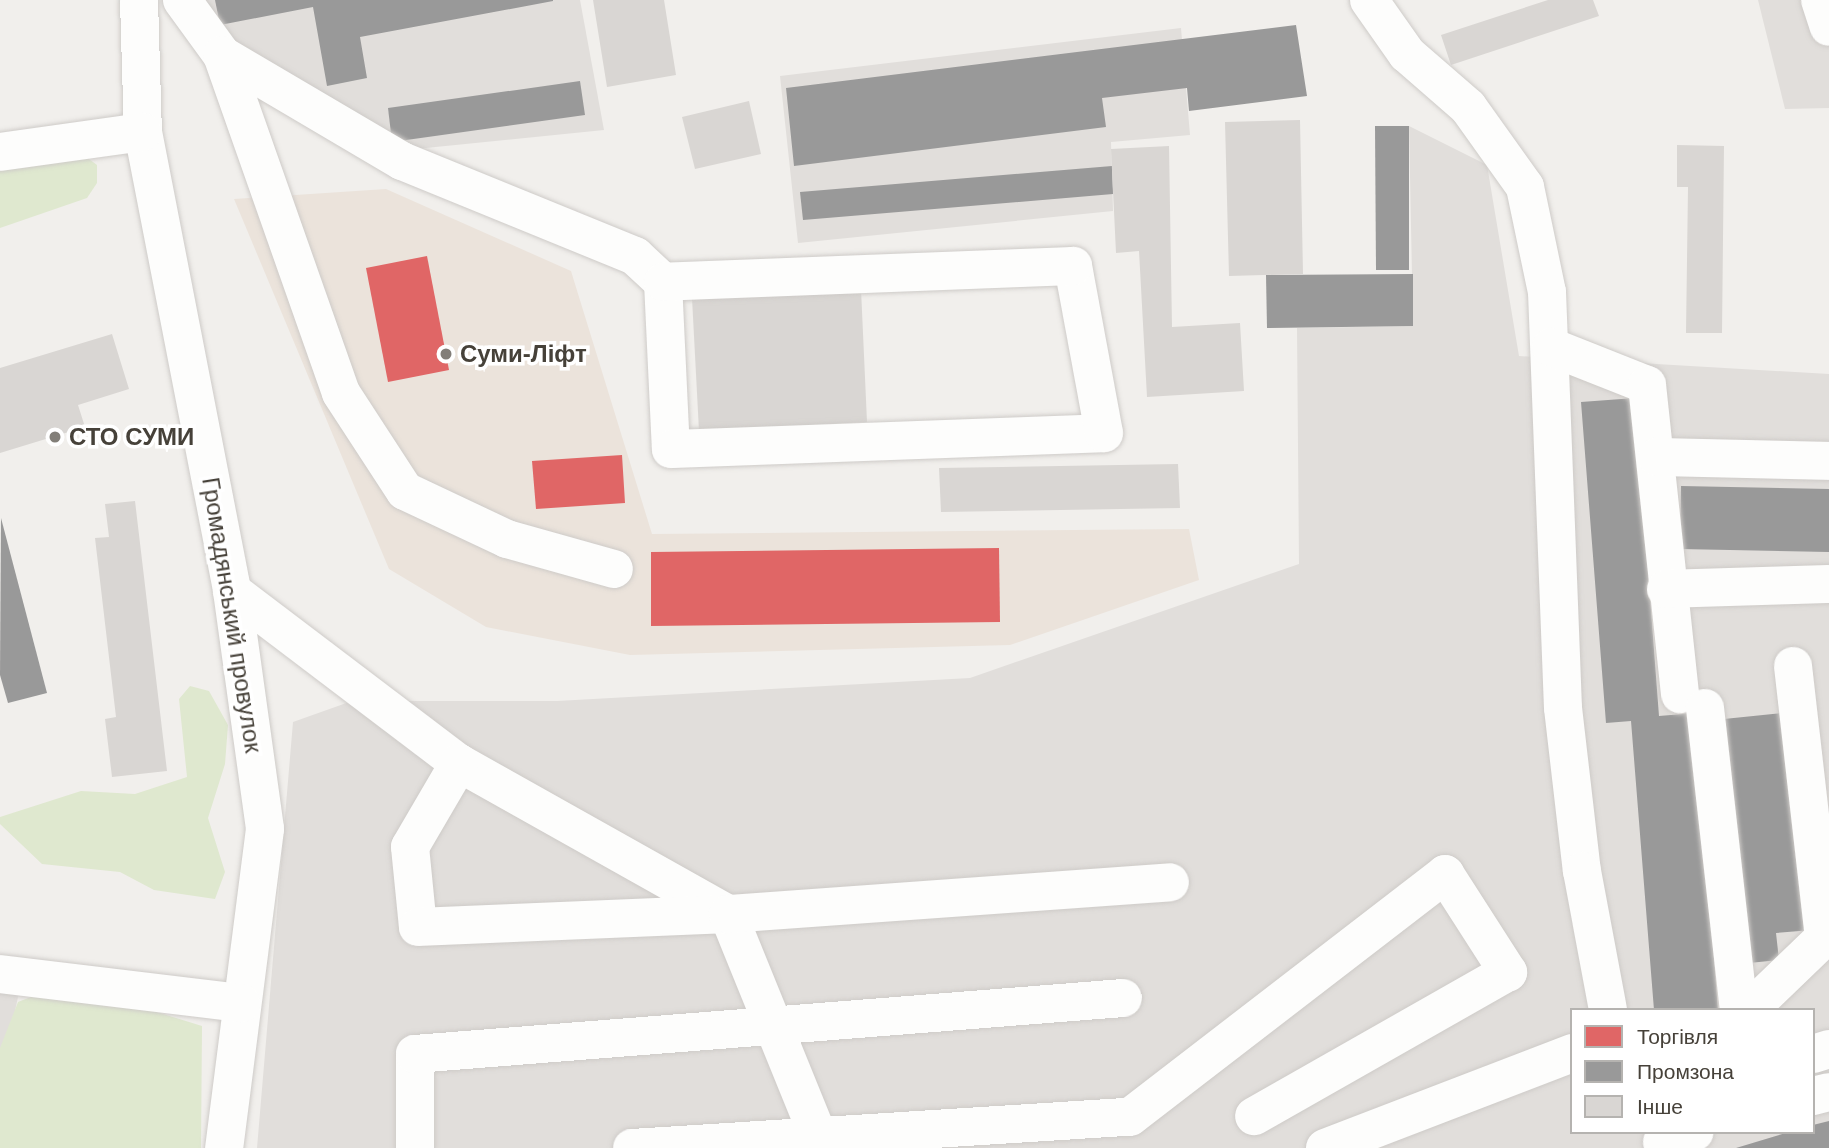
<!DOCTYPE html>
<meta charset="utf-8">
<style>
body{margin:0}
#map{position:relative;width:1829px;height:1148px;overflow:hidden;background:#f1efec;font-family:Helvetica,sans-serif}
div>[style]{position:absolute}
.commercial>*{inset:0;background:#ebe3db}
.industrial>*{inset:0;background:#e1dedb}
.green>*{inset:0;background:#dfe8cf}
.shops>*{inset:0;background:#e06666}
.industry>*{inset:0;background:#999}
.building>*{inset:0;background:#d9d6d3}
.roads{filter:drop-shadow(0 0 2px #cecbc8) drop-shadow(0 0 2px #cecbc8)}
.minor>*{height:38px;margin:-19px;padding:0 19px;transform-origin:19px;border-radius:19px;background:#fdfdfc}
.dots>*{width:19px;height:19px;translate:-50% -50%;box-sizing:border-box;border:4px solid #fff;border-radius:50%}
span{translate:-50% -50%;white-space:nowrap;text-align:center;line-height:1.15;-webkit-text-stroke:7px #fff;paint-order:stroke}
.poi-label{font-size:24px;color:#464139;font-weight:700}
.left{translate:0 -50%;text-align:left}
.street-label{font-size:24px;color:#464139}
.legend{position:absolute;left:1570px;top:1008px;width:245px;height:126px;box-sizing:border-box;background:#fff;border:2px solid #b5b3b0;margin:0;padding:9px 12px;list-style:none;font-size:21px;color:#464139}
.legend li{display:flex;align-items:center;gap:14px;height:35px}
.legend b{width:35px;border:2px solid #b5b3b0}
</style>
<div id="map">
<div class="commercial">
<div style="clip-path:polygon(386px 189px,571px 271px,652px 534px,1189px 529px,1199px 580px,1010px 645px,630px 655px,486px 627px,389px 569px,234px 199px)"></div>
</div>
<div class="industrial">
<div style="clip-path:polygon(203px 0,580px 0,604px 130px,396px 151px,210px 34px)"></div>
<div style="clip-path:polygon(1758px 0,1829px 0,1829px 108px,1785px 109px)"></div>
<div style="clip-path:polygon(1181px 28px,1190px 135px,1111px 142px,1113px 211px,798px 243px,780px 76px)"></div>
<div style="clip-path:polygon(evenodd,1409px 126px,1487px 165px,1519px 356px,1829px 374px,1829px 1148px,257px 1148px,293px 722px,352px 701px,557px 701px,970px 678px,1299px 564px,1297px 328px,1413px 326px,1409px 126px,1572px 1010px,1813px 1010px,1813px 1132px,1572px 1132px,1572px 1010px)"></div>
<div style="clip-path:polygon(0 973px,22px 978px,5px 1059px,0 1058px)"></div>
</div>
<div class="green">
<div style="clip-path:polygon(82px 154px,97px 165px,97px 183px,87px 198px,0 228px,0 167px)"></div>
<div style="clip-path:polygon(190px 686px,209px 691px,228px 725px,225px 764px,208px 818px,225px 872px,215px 899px,154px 890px,120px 872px,42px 864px,0 824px,0 817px,81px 791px,135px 794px,187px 777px,179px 699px)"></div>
<div style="clip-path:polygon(92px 992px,202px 1026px,201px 1148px,0 1148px,0 1048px,18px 1002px,36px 995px)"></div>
</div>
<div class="shops">
<div style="clip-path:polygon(427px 256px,449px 370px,388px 382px,366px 268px)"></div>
<div style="clip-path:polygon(622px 455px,625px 503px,536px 509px,532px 461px)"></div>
<div style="clip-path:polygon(999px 548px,1000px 622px,651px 626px,651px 552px)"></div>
</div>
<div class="industry">
<div style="clip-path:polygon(215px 0,553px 0,553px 1px,360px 37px,367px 78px,327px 86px,313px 7px,220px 25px)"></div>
<div style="clip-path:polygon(1296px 25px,1307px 96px,1189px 111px,1187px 88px,1102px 98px,1106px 127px,794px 166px,786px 88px)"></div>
<div style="clip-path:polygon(580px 81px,585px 115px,392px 142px,388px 108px)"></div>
<div style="clip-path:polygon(1375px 126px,1409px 126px,1409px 270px,1376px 270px)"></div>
<div style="clip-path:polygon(1112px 166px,1113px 194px,803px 220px,800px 192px)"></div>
<div style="clip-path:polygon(1413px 274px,1413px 326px,1267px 328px,1266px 275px)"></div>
<div style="clip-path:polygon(1635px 398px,1659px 716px,1695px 713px,1718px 1010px,1654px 1010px,1631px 721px,1606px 723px,1581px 402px)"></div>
<div style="clip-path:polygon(1681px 486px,1829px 489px,1829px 552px,1680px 549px)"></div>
<div style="clip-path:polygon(1px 518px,47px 693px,8px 703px,0 675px)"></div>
<div style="clip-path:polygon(1791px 712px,1812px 930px,1776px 933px,1779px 960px,1749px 963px,1724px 719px)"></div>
<div style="clip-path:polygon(1829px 1121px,1829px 1148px,1736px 1148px,1789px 1132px,1813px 1132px,1813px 1125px)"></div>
</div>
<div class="building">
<div style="clip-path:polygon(593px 0,664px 0,676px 75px,607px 87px)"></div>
<div style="clip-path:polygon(1548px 0,1593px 0,1599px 16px,1451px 65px,1441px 35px)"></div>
<div style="clip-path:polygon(749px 101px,761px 154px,695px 169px,682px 117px)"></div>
<div style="clip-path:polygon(1300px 120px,1303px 274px,1229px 276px,1225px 122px)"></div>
<div style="clip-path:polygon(1677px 145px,1724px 146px,1722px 333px,1686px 333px,1688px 187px,1677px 187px)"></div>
<div style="clip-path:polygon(1169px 146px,1172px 327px,1240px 323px,1244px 391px,1147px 397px,1139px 251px,1116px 253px,1111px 149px)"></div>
<div style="clip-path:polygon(861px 289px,867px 422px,699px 431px,692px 298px)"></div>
<div style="clip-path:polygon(112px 334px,129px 389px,78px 405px,85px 427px,0 453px,0 368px)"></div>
<div style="clip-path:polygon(1178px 464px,1180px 508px,941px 512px,939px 468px)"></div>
<div style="clip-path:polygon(135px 501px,167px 771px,112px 777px,105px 719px,116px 717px,95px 538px,109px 537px,105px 504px)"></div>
</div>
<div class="roads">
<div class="minor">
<div style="left:139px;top:0;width:132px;rotate:88.3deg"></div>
<div style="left:143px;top:132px;width:468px;rotate:79deg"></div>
<div style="left:232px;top:591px;width:240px;rotate:82.1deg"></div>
<div style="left:265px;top:829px;width:322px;rotate:97.3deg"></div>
<div style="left:182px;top:0;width:68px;rotate:54deg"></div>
<div style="left:222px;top:55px;width:209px;rotate:30.5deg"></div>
<div style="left:402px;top:161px;width:252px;rotate:22.2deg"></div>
<div style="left:635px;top:256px;width:38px;rotate:43deg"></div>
<div style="left:663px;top:282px;width:167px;rotate:87.3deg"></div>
<div style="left:671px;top:449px;width:433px;rotate:-2.1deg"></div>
<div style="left:1104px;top:433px;width:170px;rotate:-100.5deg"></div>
<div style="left:1073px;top:266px;width:410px;rotate:177.8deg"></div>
<div style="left:1369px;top:0;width:66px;rotate:54.9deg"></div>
<div style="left:1407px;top:54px;width:81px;rotate:41deg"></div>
<div style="left:1468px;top:107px;width:98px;rotate:54.5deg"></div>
<div style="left:1525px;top:187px;width:107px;rotate:78.2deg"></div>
<div style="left:1547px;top:292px;width:416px;rotate:87.8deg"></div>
<div style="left:1563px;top:708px;width:164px;rotate:83.4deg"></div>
<div style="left:1582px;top:871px;width:141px;rotate:79.4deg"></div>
<div style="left:1820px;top:0;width:28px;rotate:72deg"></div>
<div style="left:222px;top:55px;width:358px;rotate:70.6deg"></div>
<div style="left:341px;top:393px;width:117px;rotate:56.9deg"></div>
<div style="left:405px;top:491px;width:113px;rotate:25.2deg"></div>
<div style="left:507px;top:539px;width:111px;rotate:15.7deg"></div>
<div style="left:0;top:152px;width:144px;rotate:-8deg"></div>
<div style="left:1551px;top:347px;width:103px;rotate:21.6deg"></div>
<div style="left:1647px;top:385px;width:311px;rotate:83.9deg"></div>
<div style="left:1657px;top:457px;width:172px;rotate:1.3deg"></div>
<div style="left:1666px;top:589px;width:163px;rotate:-1.8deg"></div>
<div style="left:232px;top:591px;width:285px;rotate:37.2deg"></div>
<div style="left:459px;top:763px;width:308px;rotate:29.3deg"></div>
<div style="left:728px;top:914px;width:242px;rotate:67.9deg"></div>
<div style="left:1793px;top:666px;width:275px;rotate:83.5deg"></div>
<div style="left:1705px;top:708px;width:304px;rotate:83.6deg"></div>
<div style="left:459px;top:763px;width:97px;rotate:120.3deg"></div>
<div style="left:410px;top:847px;width:80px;rotate:84.3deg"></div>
<div style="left:418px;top:927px;width:310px;rotate:-2.4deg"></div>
<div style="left:728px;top:914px;width:443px;rotate:-4.1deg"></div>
<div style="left:0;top:974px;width:243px;rotate:6.9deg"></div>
<div style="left:1749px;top:1010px;width:111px;rotate:-43.9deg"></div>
<div style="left:1813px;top:1054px;width:17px;rotate:-17deg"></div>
<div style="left:1813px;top:1096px;width:16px;rotate:-14deg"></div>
<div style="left:1662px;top:1142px;width:34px;rotate:-17deg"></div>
<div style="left:415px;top:1148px;width:94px;rotate:-90deg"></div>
<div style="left:415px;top:1054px;width:710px;rotate:-4.52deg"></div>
<div style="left:632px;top:1148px;width:499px;rotate:-3.6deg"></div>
<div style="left:1130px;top:1117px;width:398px;rotate:-37.6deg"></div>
<div style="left:1445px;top:874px;width:117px;rotate:57.3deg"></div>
<div style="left:1508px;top:972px;width:292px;rotate:150.4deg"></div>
<div style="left:1325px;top:1148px;width:265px;rotate:-21deg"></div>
</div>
</div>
<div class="dots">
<div style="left:446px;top:354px;background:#827e78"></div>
<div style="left:55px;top:437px;background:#827e78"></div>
</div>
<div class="poi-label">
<span class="left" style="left:460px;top:354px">Суми-Ліфт</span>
<span class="left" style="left:69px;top:437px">СТО СУМИ</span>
</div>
<div class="street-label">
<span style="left:232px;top:615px;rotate:81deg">Громадянський провулок</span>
</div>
<ul class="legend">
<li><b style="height:19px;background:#e06666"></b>Торгівля</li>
<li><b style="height:19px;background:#999"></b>Промзона</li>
<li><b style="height:19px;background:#d9d6d3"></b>Інше</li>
</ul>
</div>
